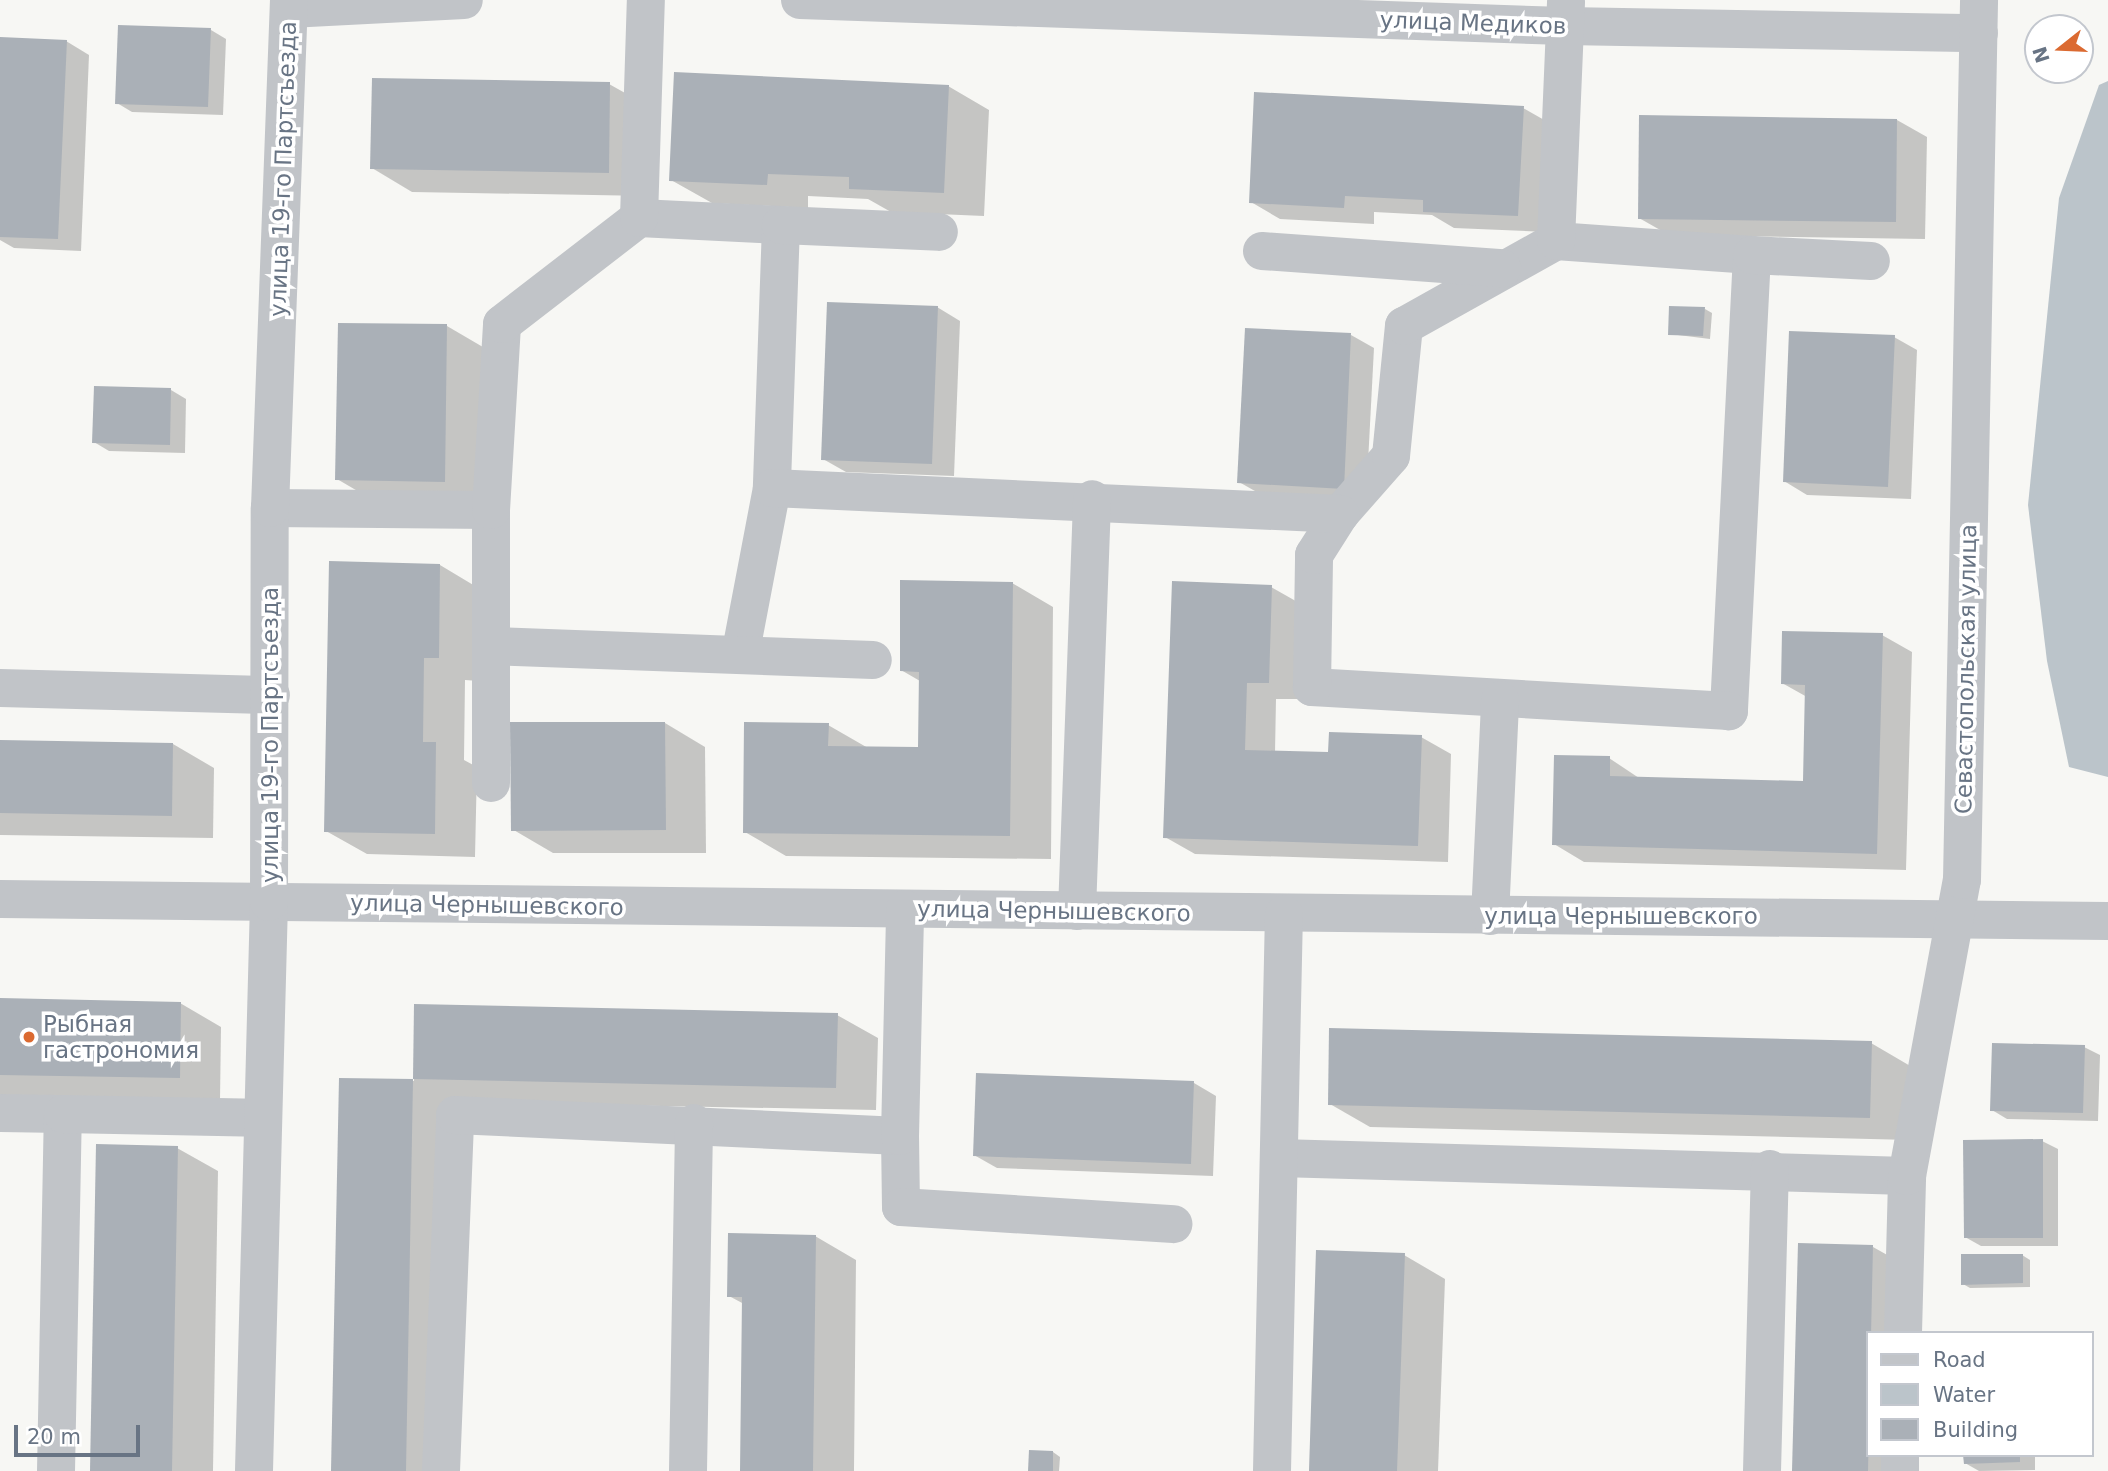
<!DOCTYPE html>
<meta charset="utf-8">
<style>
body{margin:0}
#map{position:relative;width:2108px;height:1471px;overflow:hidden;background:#f7f7f4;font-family:"DejaVu Sans",sans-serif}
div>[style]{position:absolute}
.water>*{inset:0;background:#bbc4ca}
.shadow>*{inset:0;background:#0003}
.building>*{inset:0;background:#aab0b7}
.minor>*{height:38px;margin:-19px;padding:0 19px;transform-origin:19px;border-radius:19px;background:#c1c4c8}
.dots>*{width:19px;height:19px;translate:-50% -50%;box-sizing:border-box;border:4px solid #fff;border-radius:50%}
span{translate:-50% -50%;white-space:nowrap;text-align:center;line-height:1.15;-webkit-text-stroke:7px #fff;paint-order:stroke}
.street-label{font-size:23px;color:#687484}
.poi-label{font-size:23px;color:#687484}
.left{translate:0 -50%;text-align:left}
.legend{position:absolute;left:1866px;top:1331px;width:228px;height:126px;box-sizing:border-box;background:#fff;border:2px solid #c3c7ce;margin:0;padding:9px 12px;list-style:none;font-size:21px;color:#687484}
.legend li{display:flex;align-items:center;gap:14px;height:35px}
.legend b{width:35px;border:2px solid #c3c7ce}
.north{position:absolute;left:2024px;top:14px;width:70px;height:70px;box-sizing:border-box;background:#fff;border:2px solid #c3c7ce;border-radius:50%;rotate:252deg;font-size:19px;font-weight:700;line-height:28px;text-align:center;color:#687484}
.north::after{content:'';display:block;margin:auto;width:24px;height:32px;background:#db6a31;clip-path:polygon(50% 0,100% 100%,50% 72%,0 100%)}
.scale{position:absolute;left:14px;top:1425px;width:126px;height:32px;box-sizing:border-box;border:4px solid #687484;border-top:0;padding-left:9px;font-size:21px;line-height:24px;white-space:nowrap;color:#687484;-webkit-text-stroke:5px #fff;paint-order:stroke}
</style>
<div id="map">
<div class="water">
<div style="clip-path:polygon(2108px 81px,2108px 777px,2069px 767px,2047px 661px,2028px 505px,2059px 198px,2099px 85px)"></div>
</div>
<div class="shadow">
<div style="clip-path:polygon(211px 30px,226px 39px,223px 115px,132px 112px,117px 103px)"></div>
<div style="clip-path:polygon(0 39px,66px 41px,89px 55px,81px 251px,14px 248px,0 240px)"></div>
<div style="clip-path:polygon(609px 84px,650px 107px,649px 196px,412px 192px,372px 168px)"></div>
<div style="clip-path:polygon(948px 86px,989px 110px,984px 216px,891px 212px,868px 199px,808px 196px,808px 208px,712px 203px,671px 180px)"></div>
<div style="clip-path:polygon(1523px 108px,1553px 125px,1547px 232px,1454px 228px,1432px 215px,1374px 212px,1374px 224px,1280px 219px,1251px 202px)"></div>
<div style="clip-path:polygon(1897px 120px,1927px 137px,1925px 239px,1669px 235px,1639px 218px)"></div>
<div style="clip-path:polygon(937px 307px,960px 321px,954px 476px,846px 472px,823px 459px)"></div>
<div style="clip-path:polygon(1705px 309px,1712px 313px,1710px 339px,1670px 334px)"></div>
<div style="clip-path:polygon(447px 326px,488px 350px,485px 504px,378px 503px,337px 479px)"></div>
<div style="clip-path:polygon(1351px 335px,1374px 348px,1366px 501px,1262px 495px,1239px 482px)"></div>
<div style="clip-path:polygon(1894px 337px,1917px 350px,1911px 499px,1807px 495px,1784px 481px)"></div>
<div style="clip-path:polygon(171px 390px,186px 399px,185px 453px,109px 451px,94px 442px)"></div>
<div style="clip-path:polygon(440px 565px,480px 589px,479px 681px,465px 680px,464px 760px,477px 767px,475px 857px,367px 854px,326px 831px)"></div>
<div style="clip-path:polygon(1012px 583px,1053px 607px,1051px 859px,786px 856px,745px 832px,828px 725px,868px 748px,920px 749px,920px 681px,901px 670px)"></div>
<div style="clip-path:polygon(1271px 587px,1301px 604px,1298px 699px,1276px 699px,1275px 753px,1329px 754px,1421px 737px,1451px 754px,1448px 862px,1195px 854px,1165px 837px)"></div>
<div style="clip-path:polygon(1882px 635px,1912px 652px,1906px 870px,1584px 862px,1554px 844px,1609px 758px,1639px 778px,1804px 783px,1807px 697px,1782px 683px)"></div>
<div style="clip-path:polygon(665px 723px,705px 747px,706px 853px,553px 853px,512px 829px)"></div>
<div style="clip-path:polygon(0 742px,173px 744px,214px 768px,213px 838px,0 835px)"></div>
<div style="clip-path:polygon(0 1000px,180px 1003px,221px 1027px,220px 1100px,0 1096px)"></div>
<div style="clip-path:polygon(416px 1006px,837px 1015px,878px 1038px,876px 1110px,453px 1102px,446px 1471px,333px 1471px,340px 1079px,414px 1081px)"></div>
<div style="clip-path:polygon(1871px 1043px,1912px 1067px,1911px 1140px,1370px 1127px,1330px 1104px)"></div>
<div style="clip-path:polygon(2084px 1047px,2100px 1055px,2098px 1121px,2007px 1119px,1992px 1110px)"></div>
<div style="clip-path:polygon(1194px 1083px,1216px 1096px,1213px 1176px,997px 1168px,974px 1155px)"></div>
<div style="clip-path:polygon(2042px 1141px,2058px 1149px,2058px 1246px,1981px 1246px,1965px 1237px)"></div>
<div style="clip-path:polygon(177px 1148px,218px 1171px,213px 1471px,92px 1471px)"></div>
<div style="clip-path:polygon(815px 1236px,856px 1260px,854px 1471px,742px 1471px,744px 1304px,729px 1296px)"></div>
<div style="clip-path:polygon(1873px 1247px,1914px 1270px,1912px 1333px,1868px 1333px,1868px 1455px,1909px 1455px,1909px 1471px,1794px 1471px)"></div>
<div style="clip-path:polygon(1404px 1255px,1445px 1279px,1438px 1471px,1310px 1471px)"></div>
<div style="clip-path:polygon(2022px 1255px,2030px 1260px,2030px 1287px,1970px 1288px,1963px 1284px)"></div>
<div style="clip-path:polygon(1053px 1452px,1060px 1457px,1059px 1471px,1030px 1471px)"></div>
<div style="clip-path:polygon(1965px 1455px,2035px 1455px,2035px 1470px,1979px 1471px,1965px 1463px)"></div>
</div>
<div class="building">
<div style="clip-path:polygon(118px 25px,211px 28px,208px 107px,115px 104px)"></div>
<div style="clip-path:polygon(0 37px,67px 40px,58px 239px,0 237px)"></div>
<div style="clip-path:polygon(674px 72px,949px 85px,944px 193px,849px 189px,849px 177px,768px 174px,767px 185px,669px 181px)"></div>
<div style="clip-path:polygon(372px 78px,610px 82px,609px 173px,370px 169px)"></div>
<div style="clip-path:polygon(1254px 92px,1524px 106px,1518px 216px,1423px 212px,1423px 200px,1345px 196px,1344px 208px,1249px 203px)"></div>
<div style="clip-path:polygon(1639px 115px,1897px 119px,1896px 222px,1638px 219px)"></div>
<div style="clip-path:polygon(827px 302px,938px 306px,932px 464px,821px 460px)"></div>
<div style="clip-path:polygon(1669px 306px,1705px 307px,1703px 336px,1668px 335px)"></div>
<div style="clip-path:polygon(338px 323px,447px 324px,445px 482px,335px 480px)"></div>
<div style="clip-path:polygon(1245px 328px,1351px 333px,1344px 489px,1237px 483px)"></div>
<div style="clip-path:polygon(1789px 331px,1895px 335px,1888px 487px,1783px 482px)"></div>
<div style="clip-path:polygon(94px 386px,171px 388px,170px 445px,92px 443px)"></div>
<div style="clip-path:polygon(329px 561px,440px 564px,439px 658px,424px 658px,423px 742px,436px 742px,435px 834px,324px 832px)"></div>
<div style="clip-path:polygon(900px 580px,1013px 582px,1010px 836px,743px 833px,744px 722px,829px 723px,828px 746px,918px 747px,919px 672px,900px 671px)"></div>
<div style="clip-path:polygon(1172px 581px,1272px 585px,1269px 683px,1247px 683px,1245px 750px,1328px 752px,1329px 732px,1422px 735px,1418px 846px,1163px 838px)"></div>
<div style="clip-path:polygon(1782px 631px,1883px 633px,1877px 854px,1552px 845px,1554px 755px,1610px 756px,1610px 776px,1803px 781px,1805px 685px,1781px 684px)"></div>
<div style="clip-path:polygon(510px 722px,665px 722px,666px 830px,511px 831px)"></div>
<div style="clip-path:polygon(0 740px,173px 743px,172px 816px,0 813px)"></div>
<div style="clip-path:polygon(0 998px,181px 1002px,180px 1078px,0 1075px)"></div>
<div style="clip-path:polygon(414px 1004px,838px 1013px,836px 1088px,413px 1079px)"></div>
<div style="clip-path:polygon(1329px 1028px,1872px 1041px,1870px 1118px,1328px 1105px)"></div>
<div style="clip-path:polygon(1992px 1043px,2085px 1045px,2083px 1113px,1990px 1111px)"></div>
<div style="clip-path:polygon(976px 1073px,1194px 1081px,1191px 1164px,973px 1156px)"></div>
<div style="clip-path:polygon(339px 1078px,413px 1079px,406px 1471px,331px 1471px)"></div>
<div style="clip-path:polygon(2043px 1139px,2043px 1238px,1964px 1238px,1963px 1140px)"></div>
<div style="clip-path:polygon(96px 1144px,178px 1146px,172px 1471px,90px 1471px)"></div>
<div style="clip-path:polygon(728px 1233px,816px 1235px,813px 1471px,740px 1471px,742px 1297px,727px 1297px)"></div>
<div style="clip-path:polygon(1798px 1243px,1873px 1245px,1868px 1471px,1792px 1471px)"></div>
<div style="clip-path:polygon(1316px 1250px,1405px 1253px,1397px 1471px,1309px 1471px)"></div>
<div style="clip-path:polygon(1961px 1254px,2023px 1254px,2023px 1283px,1961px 1285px)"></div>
<div style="clip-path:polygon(1029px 1450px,1053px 1451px,1053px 1471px,1028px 1471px)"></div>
<div style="clip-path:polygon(1963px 1455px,2020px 1455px,2020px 1462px,1964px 1464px)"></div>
</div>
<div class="minor">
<div style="left:800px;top:0;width:765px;rotate:1.95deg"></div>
<div style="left:1565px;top:26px;width:414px;rotate:1deg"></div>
<div style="left:289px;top:9px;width:175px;rotate:-2.9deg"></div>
<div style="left:639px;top:218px;width:142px;rotate:2.8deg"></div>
<div style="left:781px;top:225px;width:263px;rotate:92deg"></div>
<div style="left:772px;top:488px;width:170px;rotate:100.8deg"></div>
<div style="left:781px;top:225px;width:158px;rotate:2.5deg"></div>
<div style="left:1556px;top:241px;width:196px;rotate:4.1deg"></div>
<div style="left:1752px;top:255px;width:457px;rotate:92.9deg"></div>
<div style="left:1729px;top:711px;width:418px;rotate:-176.7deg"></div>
<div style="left:1312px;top:687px;width:132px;rotate:-89.1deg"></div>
<div style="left:1314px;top:555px;width:49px;rotate:-57.6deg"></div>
<div style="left:1340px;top:514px;width:77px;rotate:-48.7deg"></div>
<div style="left:1391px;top:456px;width:131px;rotate:-84.3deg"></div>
<div style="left:1404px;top:326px;width:174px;rotate:-29.2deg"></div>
<div style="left:1556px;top:241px;width:239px;rotate:-87.6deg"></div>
<div style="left:1262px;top:251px;width:241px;rotate:4.1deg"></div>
<div style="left:1752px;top:255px;width:119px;rotate:2.9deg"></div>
<div style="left:772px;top:488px;width:569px;rotate:2.62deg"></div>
<div style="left:270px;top:508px;width:221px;rotate:0.5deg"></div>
<div style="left:491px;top:646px;width:382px;rotate:2.1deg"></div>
<div style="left:0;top:688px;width:271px;rotate:1.5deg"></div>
<div style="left:491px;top:783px;width:273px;rotate:-90deg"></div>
<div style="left:491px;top:510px;width:186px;rotate:-86.6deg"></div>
<div style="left:502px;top:324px;width:173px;rotate:-37.7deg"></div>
<div style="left:639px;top:218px;width:218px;rotate:-88.2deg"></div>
<div style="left:0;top:899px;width:2108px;rotate:0.6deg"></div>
<div style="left:1077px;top:911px;width:412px;rotate:-87.9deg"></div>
<div style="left:1490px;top:916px;width:216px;rotate:-87.3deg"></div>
<div style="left:0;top:1113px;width:63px;rotate:0.9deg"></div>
<div style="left:900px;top:1136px;width:71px;rotate:89.2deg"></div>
<div style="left:901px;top:1207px;width:273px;rotate:3.6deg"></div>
<div style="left:1279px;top:1158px;width:628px;rotate:1.64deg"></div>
<div style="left:1903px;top:1333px;width:157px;rotate:-88.5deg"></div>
<div style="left:1907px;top:1176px;width:301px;rotate:-79.5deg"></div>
<div style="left:1962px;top:880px;width:880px;rotate:-88.89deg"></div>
<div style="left:56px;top:1471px;width:357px;rotate:-88.9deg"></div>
<div style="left:63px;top:1114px;width:200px;rotate:1.1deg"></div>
<div style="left:254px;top:1471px;width:569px;rotate:-88.49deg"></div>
<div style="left:269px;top:902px;width:394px;rotate:-89.9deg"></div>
<div style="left:270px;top:508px;width:508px;rotate:-87.86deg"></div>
<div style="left:441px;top:1471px;width:356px;rotate:-87.7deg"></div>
<div style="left:455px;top:1115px;width:445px;rotate:2.7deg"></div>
<div style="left:900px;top:1136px;width:227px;rotate:-88.7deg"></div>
<div style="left:688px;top:1471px;width:348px;rotate:-89deg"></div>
<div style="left:1272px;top:1471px;width:557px;rotate:-88.77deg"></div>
<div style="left:1762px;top:1471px;width:302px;rotate:-88.5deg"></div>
<div style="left:1900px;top:1471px;width:16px;rotate:-90deg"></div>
</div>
<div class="dots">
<div style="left:29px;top:1037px;background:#db6a31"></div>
</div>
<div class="street-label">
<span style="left:1473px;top:23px;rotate:2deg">улица Медиков</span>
<span style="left:283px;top:169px;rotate:-88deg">улица 19-го Партсъезда</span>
<span style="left:1966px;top:669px;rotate:-89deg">Севастопольская улица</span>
<span style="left:270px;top:735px;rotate:-90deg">улица 19-го Партсъезда</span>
<span style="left:487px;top:905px;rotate:1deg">улица Чернышевского</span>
<span style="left:1054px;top:911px;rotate:1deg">улица Чернышевского</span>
<span style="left:1621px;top:916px">улица Чернышевского</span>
</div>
<div class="poi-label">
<span class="left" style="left:43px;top:1037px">Рыбная<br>гастрономия</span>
</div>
<ul class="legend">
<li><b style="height:9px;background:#c1c4c8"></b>Road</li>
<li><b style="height:19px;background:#bbc4ca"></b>Water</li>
<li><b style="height:19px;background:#aab0b7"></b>Building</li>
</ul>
<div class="north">N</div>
<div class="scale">20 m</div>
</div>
